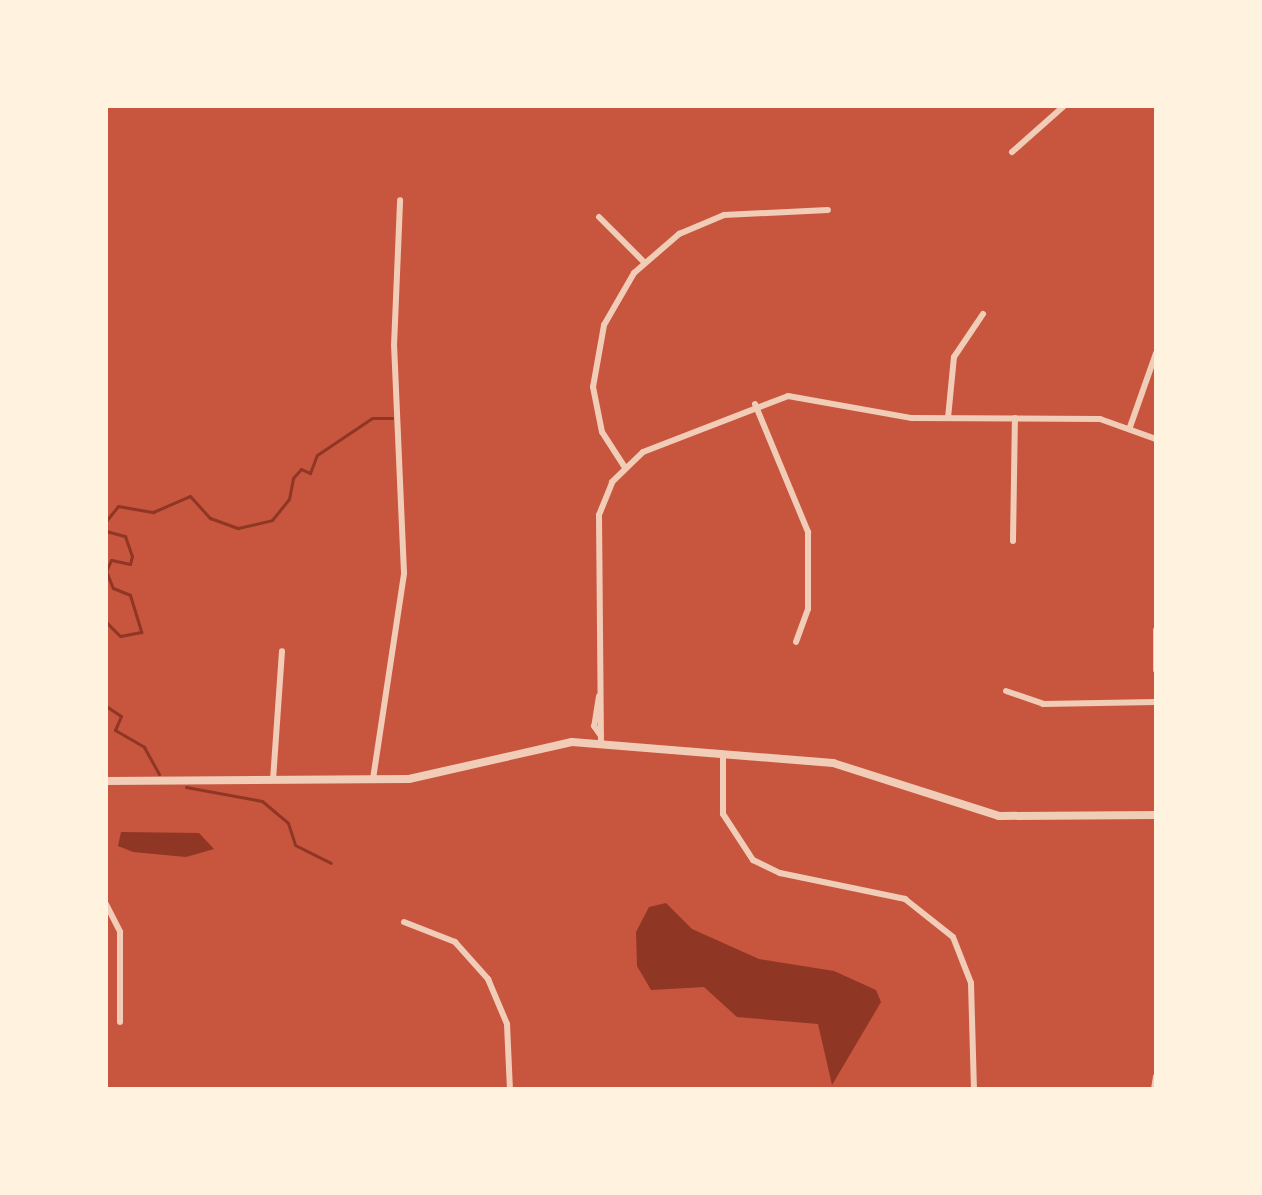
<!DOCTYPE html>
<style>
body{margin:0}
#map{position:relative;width:1262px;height:1195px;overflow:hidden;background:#c8553d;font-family:Inter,sans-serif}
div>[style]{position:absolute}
.water>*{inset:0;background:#8f3625}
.stream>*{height:3px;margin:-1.5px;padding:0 1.5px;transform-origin:1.5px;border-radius:1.5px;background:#8f3625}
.minor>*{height:6px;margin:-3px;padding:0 3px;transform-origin:3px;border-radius:3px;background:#f1ccb7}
.tertiary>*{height:8px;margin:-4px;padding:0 4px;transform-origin:4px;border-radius:4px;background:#f1ccb7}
span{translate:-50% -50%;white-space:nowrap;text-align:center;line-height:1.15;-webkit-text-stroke:8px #fff3e0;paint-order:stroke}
.frame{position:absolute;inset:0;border:108px solid #fff3e0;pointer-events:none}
</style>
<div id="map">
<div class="water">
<div style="clip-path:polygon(121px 832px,199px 833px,214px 849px,186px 857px,133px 852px,118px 846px)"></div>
<div style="clip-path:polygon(666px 903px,692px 929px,759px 959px,834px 971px,876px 990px,881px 1002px,832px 1085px,818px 1024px,737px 1017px,704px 987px,651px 990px,637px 966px,636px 932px,649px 907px)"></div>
</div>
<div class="stream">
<div style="left:106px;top:521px;width:19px;rotate:-51deg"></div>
<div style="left:118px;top:506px;width:36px;rotate:10deg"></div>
<div style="left:153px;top:512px;width:40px;rotate:-23.4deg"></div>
<div style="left:190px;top:496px;width:30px;rotate:48deg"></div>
<div style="left:210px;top:518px;width:30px;rotate:20deg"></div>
<div style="left:238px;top:528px;width:35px;rotate:-13deg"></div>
<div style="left:272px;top:520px;width:27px;rotate:-51deg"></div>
<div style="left:289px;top:499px;width:21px;rotate:-79deg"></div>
<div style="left:293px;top:478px;width:12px;rotate:-48deg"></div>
<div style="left:301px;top:469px;width:10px;rotate:24deg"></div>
<div style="left:310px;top:473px;width:19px;rotate:-69deg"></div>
<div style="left:317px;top:455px;width:66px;rotate:-33.9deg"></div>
<div style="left:372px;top:418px;width:20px"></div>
<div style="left:106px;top:531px;width:20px;rotate:15deg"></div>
<div style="left:125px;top:536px;width:21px;rotate:71deg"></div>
<div style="left:132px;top:556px;width:8px;rotate:104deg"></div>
<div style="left:130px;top:564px;width:19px;rotate:-168deg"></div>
<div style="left:111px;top:560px;width:12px;rotate:114deg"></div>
<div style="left:106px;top:571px;width:18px;rotate:68deg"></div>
<div style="left:113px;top:588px;width:18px;rotate:22deg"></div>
<div style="left:130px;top:595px;width:39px;rotate:73deg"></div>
<div style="left:141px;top:632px;width:21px;rotate:169deg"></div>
<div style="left:120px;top:636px;width:20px;rotate:-135deg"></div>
<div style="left:106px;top:706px;width:18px;rotate:34deg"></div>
<div style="left:121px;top:716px;width:15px;rotate:113deg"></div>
<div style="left:115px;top:730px;width:34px;rotate:30deg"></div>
<div style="left:144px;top:747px;width:31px;rotate:61deg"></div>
<div style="left:186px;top:787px;width:77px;rotate:10.4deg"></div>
<div style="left:262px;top:801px;width:34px;rotate:40deg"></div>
<div style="left:288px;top:823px;width:23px;rotate:72deg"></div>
<div style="left:295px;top:845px;width:40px;rotate:26.6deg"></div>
</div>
<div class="minor">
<div style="left:1012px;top:152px;width:69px;rotate:-41.5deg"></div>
<div style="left:599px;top:217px;width:64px;rotate:45deg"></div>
<div style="left:755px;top:404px;width:139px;rotate:67.5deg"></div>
<div style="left:808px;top:532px;width:77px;rotate:90deg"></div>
<div style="left:808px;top:609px;width:35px;rotate:110deg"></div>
<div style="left:948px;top:418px;width:61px;rotate:-84.4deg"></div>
<div style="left:954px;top:357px;width:52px;rotate:-56deg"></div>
<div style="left:1130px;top:427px;width:78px;rotate:-70.6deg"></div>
<div style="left:624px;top:466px;width:40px;rotate:-122.9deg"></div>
<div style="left:602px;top:432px;width:46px;rotate:-101.3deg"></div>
<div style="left:593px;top:387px;width:63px;rotate:-79.9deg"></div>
<div style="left:604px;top:325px;width:60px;rotate:-60deg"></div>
<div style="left:634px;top:273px;width:60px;rotate:-40.9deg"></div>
<div style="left:679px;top:234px;width:49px;rotate:-22.9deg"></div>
<div style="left:724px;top:215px;width:104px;rotate:-2.8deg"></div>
<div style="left:1013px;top:541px;width:123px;rotate:-89.1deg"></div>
<div style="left:1156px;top:630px;width:40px;rotate:90deg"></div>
<div style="left:1006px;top:691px;width:39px;rotate:19deg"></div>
<div style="left:1043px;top:704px;width:113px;rotate:-1deg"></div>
<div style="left:599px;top:696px;width:30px;rotate:99deg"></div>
<div style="left:594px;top:726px;width:12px;rotate:55deg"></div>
<div style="left:601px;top:744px;width:229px;rotate:-90.5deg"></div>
<div style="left:599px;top:515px;width:35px;rotate:-68deg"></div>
<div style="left:612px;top:482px;width:43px;rotate:-44.1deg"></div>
<div style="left:643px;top:452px;width:155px;rotate:-21.1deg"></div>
<div style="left:788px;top:396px;width:126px;rotate:10.1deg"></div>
<div style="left:912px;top:418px;width:188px;rotate:0.3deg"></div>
<div style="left:1100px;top:419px;width:59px;rotate:19.7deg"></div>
<div style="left:723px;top:755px;width:59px;rotate:90deg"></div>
<div style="left:723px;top:814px;width:55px;rotate:56.9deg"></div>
<div style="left:753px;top:860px;width:30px;rotate:26deg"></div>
<div style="left:780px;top:873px;width:128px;rotate:11.7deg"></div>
<div style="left:905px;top:899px;width:61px;rotate:38.4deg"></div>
<div style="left:953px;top:937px;width:49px;rotate:68.6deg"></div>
<div style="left:971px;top:983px;width:106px;rotate:88.4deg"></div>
<div style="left:373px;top:779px;width:208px;rotate:-81.4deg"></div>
<div style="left:404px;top:573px;width:227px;rotate:-92.5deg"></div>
<div style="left:394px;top:346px;width:146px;rotate:-87.6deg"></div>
<div style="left:273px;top:780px;width:129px;rotate:-86deg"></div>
<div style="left:106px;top:904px;width:31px;rotate:63deg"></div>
<div style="left:120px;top:932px;width:90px;rotate:90deg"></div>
<div style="left:404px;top:922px;width:55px;rotate:21.4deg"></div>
<div style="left:455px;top:942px;width:50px;rotate:48.3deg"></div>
<div style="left:488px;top:979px;width:49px;rotate:67.1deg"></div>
<div style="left:507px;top:1024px;width:65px;rotate:87.4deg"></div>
<div style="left:1154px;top:1089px;width:13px;rotate:-81deg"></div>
</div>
<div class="tertiary">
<div style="left:106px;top:781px;width:303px;rotate:-0.4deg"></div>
<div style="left:409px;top:779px;width:167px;rotate:-12.8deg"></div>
<div style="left:572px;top:742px;width:262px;rotate:4.6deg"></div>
<div style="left:833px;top:763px;width:174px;rotate:17.7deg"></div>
<div style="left:999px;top:816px;width:157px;rotate:-0.4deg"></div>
</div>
<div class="frame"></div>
</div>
